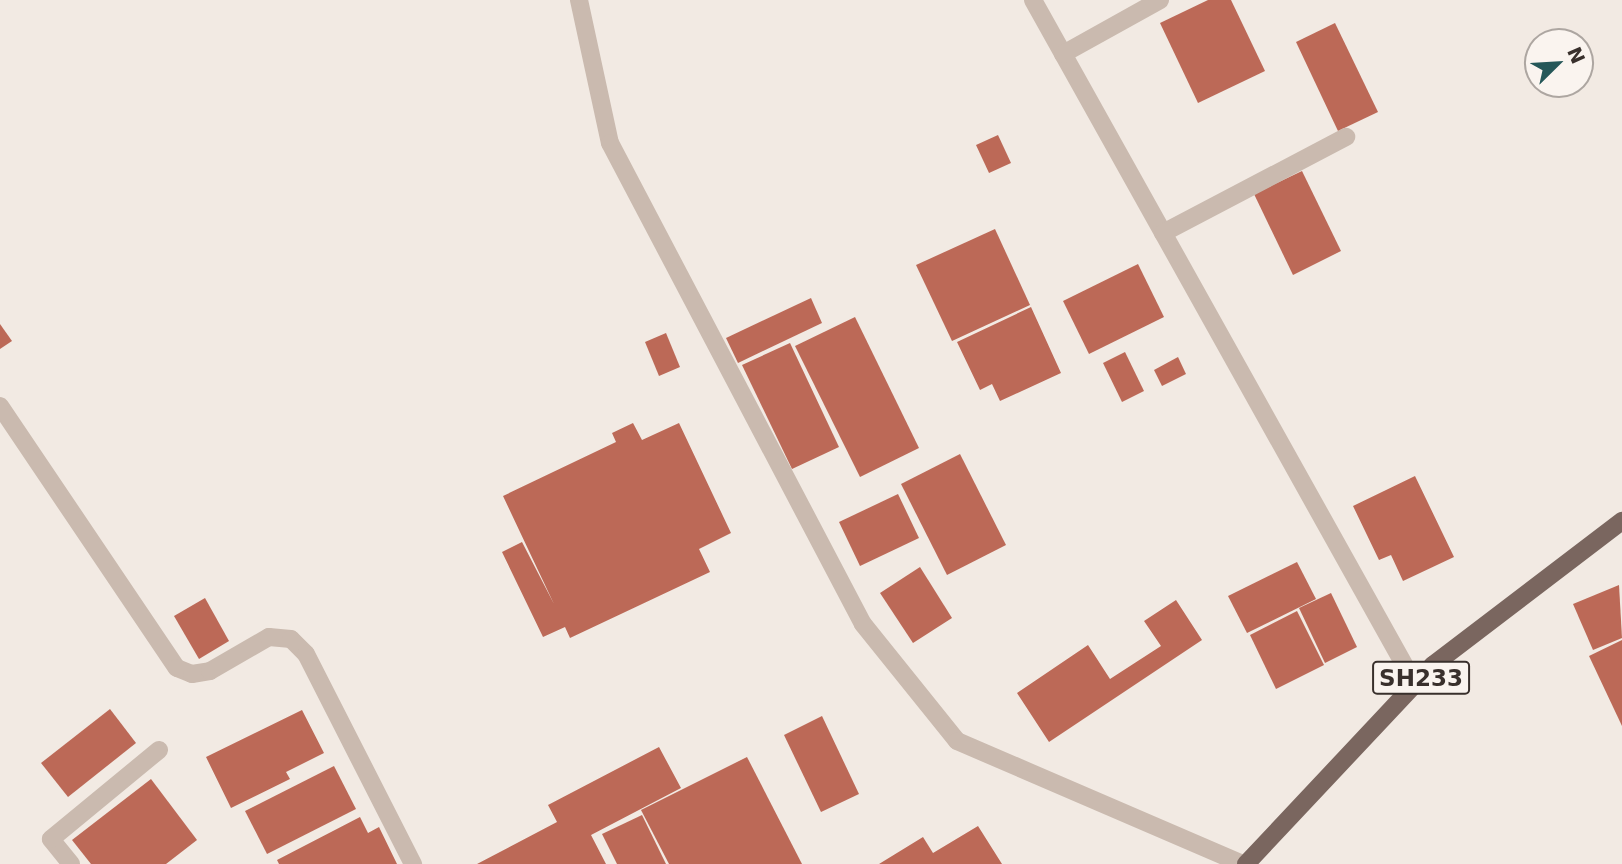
<!DOCTYPE html>
<style>
body{margin:0}
#map{position:relative;width:1622px;height:864px;overflow:hidden;background:#f2eae3;font-family:"DejaVu Sans",sans-serif}
div>[style]{position:absolute}
.building>*{inset:0;background:#bc6957}
.street>*{height:18px;margin:-9px;padding:0 9px;transform-origin:9px;border-radius:9px;background:#cabaaf}
.primary>*{height:18px;margin:-9px;padding:0 9px;transform-origin:9px;border-radius:9px;background:#7a665f}
span{translate:-50% -50%;white-space:nowrap;text-align:center;line-height:1.15;-webkit-text-stroke:6px #faf4ef;paint-order:stroke}
.shield-label span{padding:2px 5px;background:#faf4ef;border:2px solid;border-radius:5px;-webkit-text-stroke-width:0}
.shield-label{font-size:23px;color:#39302c;font-weight:700}
.north{position:absolute;left:1524px;top:28px;width:70px;height:70px;box-sizing:border-box;background:#faf4ef;border:2px solid #ada6a1;border-radius:50%;rotate:66deg;font-size:19px;font-weight:700;line-height:28px;text-align:center;color:#39302c}
.north::after{content:'';display:block;margin:auto;width:24px;height:32px;background:#255758;clip-path:polygon(50% 0,100% 100%,50% 72%,0 100%)}
</style>
<div id="map">
<div class="building">
<div style="clip-path:polygon(1208px 0,1231px 0,1265px 71px,1198px 103px,1160px 23px)"></div>
<div style="clip-path:polygon(1335px 23px,1378px 112px,1338px 131px,1296px 42px)"></div>
<div style="clip-path:polygon(998px 135px,1011px 163px,989px 173px,976px 145px)"></div>
<div style="clip-path:polygon(1302px 171px,1341px 251px,1293px 275px,1254px 194px)"></div>
<div style="clip-path:polygon(995px 229px,1030px 305px,952px 341px,916px 265px)"></div>
<div style="clip-path:polygon(1138px 264px,1164px 317px,1089px 354px,1063px 301px)"></div>
<div style="clip-path:polygon(811px 298px,822px 323px,738px 363px,726px 338px)"></div>
<div style="clip-path:polygon(1031px 307px,1061px 373px,1000px 401px,992px 384px,980px 390px,957px 342px)"></div>
<div style="clip-path:polygon(855px 317px,919px 448px,860px 477px,795px 346px)"></div>
<div style="clip-path:polygon(0 324px,12px 341px,0 349px)"></div>
<div style="clip-path:polygon(666px 333px,680px 367px,659px 376px,645px 342px)"></div>
<div style="clip-path:polygon(790px 343px,839px 447px,792px 469px,742px 365px)"></div>
<div style="clip-path:polygon(1125px 352px,1144px 391px,1122px 402px,1103px 363px)"></div>
<div style="clip-path:polygon(1178px 357px,1186px 374px,1162px 386px,1154px 370px)"></div>
<div style="clip-path:polygon(633px 423px,642px 440px,679px 423px,731px 533px,699px 549px,710px 572px,570px 638px,565px 627px,543px 637px,502px 552px,522px 542px,554px 604px,503px 496px,616px 442px,612px 433px)"></div>
<div style="clip-path:polygon(960px 454px,1006px 545px,947px 575px,901px 484px)"></div>
<div style="clip-path:polygon(1415px 476px,1454px 557px,1403px 581px,1391px 555px,1379px 560px,1353px 506px)"></div>
<div style="clip-path:polygon(898px 494px,919px 538px,860px 566px,839px 522px)"></div>
<div style="clip-path:polygon(1297px 562px,1316px 599px,1247px 633px,1228px 596px)"></div>
<div style="clip-path:polygon(920px 567px,952px 618px,913px 643px,880px 593px)"></div>
<div style="clip-path:polygon(1619px 585px,1622px 638px,1593px 650px,1573px 604px)"></div>
<div style="clip-path:polygon(1331px 593px,1357px 647px,1325px 663px,1299px 608px)"></div>
<div style="clip-path:polygon(205px 598px,229px 641px,199px 659px,174px 616px)"></div>
<div style="clip-path:polygon(1176px 600px,1202px 640px,1049px 742px,1017px 693px,1088px 645px,1110px 679px,1161px 646px,1144px 621px)"></div>
<div style="clip-path:polygon(1297px 611px,1324px 665px,1276px 689px,1250px 635px)"></div>
<div style="clip-path:polygon(1622px 640px,1622px 726px,1589px 656px)"></div>
<div style="clip-path:polygon(110px 709px,136px 743px,68px 797px,41px 763px)"></div>
<div style="clip-path:polygon(302px 710px,324px 753px,286px 772px,290px 779px,231px 808px,206px 757px)"></div>
<div style="clip-path:polygon(822px 716px,859px 794px,821px 812px,784px 735px)"></div>
<div style="clip-path:polygon(659px 747px,681px 788px,591px 835px,606px 864px,477px 864px,557px 822px,548px 805px)"></div>
<div style="clip-path:polygon(747px 757px,802px 864px,669px 864px,641px 810px)"></div>
<div style="clip-path:polygon(334px 766px,356px 809px,267px 854px,245px 811px)"></div>
<div style="clip-path:polygon(151px 779px,197px 840px,166px 864px,91px 864px,72px 840px)"></div>
<div style="clip-path:polygon(642px 815px,666px 864px,617px 864px,602px 834px)"></div>
<div style="clip-path:polygon(360px 817px,368px 833px,379px 827px,397px 864px,279px 864px,277px 860px)"></div>
<div style="clip-path:polygon(978px 826px,1002px 864px,879px 864px,923px 837px,933px 853px)"></div>
</div>
<div class="street">
<div style="left:579px;top:0;width:146px;rotate:77.8deg"></div>
<div style="left:610px;top:143px;width:543px;rotate:62.26deg"></div>
<div style="left:863px;top:624px;width:150px;rotate:51.2deg"></div>
<div style="left:957px;top:741px;width:311px;rotate:23.3deg"></div>
<div style="left:1033px;top:0;width:783px;rotate:60.82deg"></div>
<div style="left:1063px;top:54px;width:111px;rotate:-29.1deg"></div>
<div style="left:1163px;top:233px;width:207px;rotate:-27.7deg"></div>
<div style="left:0;top:406px;width:316px;rotate:56deg"></div>
<div style="left:177px;top:668px;width:16px;rotate:22deg"></div>
<div style="left:192px;top:674px;width:18px;rotate:-9deg"></div>
<div style="left:210px;top:671px;width:68px;rotate:-30deg"></div>
<div style="left:269px;top:637px;width:22px;rotate:5deg"></div>
<div style="left:291px;top:639px;width:21px;rotate:45deg"></div>
<div style="left:306px;top:654px;width:236px;rotate:63deg"></div>
<div style="left:71px;top:864px;width:32px;rotate:-129deg"></div>
<div style="left:51px;top:839px;width:140px;rotate:-39.5deg"></div>
</div>
<div class="primary">
<div style="left:1246px;top:864px;width:273px;rotate:-46.8deg"></div>
<div style="left:1433px;top:665px;width:238px;rotate:-37.3deg"></div>
</div>
<div class="shield-label">
<span style="left:1421px;top:678px">SH233</span>
</div>
<div class="north">N</div>
</div>
